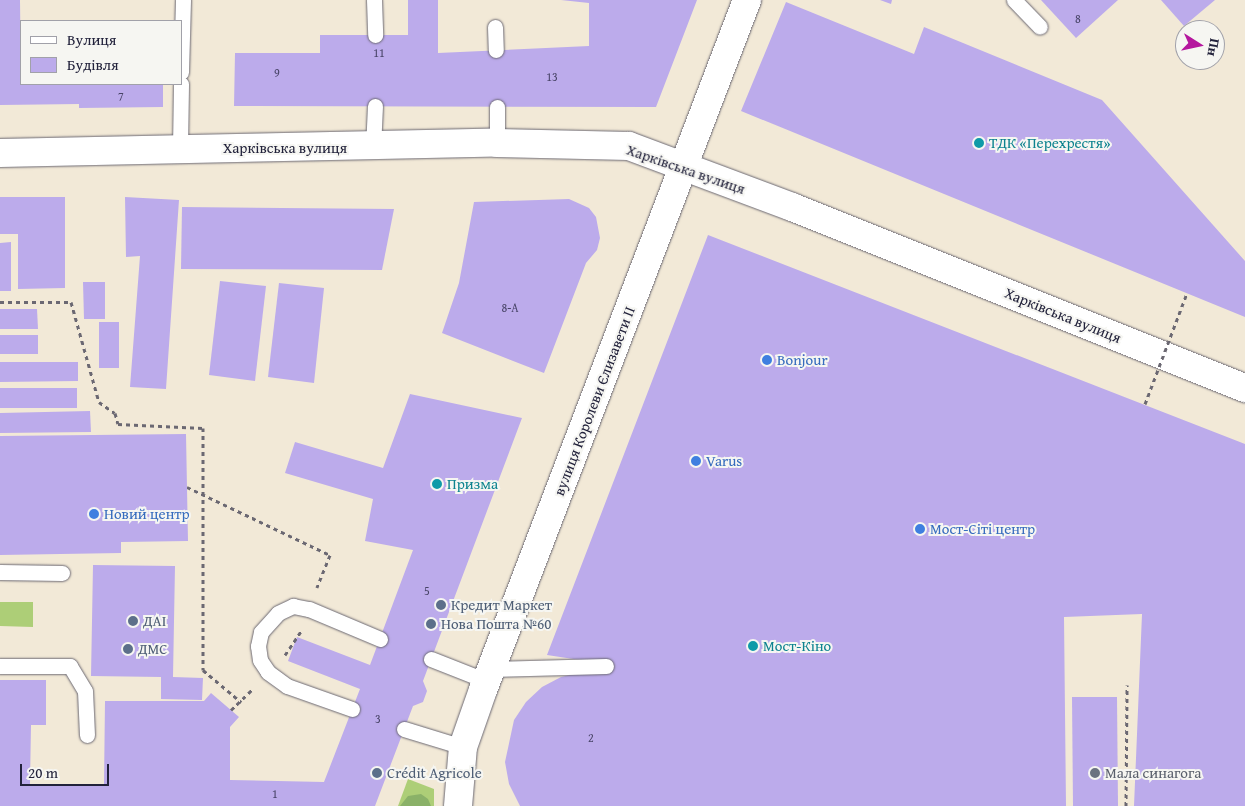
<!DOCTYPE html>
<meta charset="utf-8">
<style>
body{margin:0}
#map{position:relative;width:1245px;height:806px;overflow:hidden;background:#f2e9d7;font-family:"Gentium Book Plus",serif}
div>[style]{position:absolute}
.green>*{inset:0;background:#adce77}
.forest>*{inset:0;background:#8ab168}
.building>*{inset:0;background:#bcabeb}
.path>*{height:3px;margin-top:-1.5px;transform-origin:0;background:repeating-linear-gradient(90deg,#6b6872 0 4px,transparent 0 8px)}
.roads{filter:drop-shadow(0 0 1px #6b6872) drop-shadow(0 0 1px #6b6872)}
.lane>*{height:15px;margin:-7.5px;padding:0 7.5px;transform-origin:7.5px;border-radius:7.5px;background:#fff}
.street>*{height:28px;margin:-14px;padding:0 14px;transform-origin:14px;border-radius:14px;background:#fff}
.secondary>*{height:28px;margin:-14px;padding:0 14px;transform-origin:14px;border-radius:14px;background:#fff}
.path-bridge>*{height:3px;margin-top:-1.5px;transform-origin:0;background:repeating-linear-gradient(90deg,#6b6872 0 4px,transparent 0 8px)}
.dots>*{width:14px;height:14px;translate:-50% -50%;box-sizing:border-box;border:2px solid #f6f6f2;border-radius:50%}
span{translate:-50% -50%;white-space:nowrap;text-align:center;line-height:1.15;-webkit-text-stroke:4px #f6f6f2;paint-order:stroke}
.number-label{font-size:12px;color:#484467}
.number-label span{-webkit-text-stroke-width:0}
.culture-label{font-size:15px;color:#0d838f}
.left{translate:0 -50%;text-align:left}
.street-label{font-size:15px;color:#22223b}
.shop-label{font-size:15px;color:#366cbe}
.service-label{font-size:15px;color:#4e5e75}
.worship-label{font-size:15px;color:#5b616d}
.legend{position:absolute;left:20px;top:20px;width:162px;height:65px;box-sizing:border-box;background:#f6f6f2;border:1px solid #a1a1a9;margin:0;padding:6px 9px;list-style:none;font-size:15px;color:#22223b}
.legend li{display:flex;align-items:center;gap:10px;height:25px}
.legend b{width:25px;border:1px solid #a1a1a9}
.north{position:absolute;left:1175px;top:20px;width:50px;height:50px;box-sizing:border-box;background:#f6f6f2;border:1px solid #a1a1a9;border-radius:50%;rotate:100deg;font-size:14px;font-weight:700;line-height:20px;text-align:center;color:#22223b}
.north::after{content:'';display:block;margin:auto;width:18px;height:22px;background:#b5179e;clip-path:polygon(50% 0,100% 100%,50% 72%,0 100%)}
.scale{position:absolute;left:20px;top:764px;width:89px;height:22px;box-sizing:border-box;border:2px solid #22223b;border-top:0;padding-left:6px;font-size:15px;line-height:18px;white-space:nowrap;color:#22223b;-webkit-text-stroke:4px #f6f6f2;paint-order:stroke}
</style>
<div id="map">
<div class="green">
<div style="clip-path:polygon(0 602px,33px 602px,33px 627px,0 626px)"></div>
<div style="clip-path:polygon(408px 779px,434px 789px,434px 806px,398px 806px)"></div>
</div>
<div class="forest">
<div style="clip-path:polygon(421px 794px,428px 799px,431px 806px,400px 806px,408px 796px)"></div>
</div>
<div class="building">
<div style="clip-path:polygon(0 0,20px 0,21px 84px,163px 84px,163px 107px,79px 108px,79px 104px,0 105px)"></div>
<div style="clip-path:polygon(408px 0,438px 0,438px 53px,589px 46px,589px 3px,561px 0,697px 0,656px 107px,234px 106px,235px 53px,320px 53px,320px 35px,408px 35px)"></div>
<div style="clip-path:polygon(880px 0,892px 0,891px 4px)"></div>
<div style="clip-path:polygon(1041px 0,1118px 0,1076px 38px)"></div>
<div style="clip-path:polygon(1161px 0,1215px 0,1184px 26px)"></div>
<div style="clip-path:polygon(786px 2px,914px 54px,924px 27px,1102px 100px,1245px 261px,1245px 317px,741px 111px)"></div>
<div style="clip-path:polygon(0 197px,65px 197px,65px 288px,18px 289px,18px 234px,0 234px)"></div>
<div style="clip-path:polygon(125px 197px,179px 200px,166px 389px,130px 387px,140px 256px,126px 257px)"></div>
<div style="clip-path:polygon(569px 199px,589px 208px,596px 217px,600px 238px,597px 250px,586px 263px,544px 373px,442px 333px,459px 283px,474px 202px)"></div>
<div style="clip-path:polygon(182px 207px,394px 209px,382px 270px,181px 269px)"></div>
<div style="clip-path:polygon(708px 235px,1245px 444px,1245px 806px,1134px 806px,1142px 614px,1064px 617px,1066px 806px,520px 806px,509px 784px,505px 762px,514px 720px,526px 702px,542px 687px,561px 677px,582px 672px,580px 660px,547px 655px)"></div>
<div style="clip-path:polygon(11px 242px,11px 291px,0 291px,0 243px)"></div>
<div style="clip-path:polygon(220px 281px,266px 286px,255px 381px,209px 375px)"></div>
<div style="clip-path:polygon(83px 282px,105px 282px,105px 319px,84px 319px)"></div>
<div style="clip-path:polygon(279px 283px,324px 288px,314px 383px,268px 377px)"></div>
<div style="clip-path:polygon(0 309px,37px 309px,38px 329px,0 329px)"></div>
<div style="clip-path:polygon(99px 322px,119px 322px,119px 368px,99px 368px)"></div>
<div style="clip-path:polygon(0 335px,38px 335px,38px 354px,0 354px)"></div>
<div style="clip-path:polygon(0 362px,78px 362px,78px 381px,0 382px)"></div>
<div style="clip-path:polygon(0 388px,77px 388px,77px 408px,0 408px)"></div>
<div style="clip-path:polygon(410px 394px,522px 418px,423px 681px,427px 691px,423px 702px,413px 706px,375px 806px,0 806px,0 680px,46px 680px,46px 725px,31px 725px,30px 784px,104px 784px,105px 701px,204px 701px,211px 693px,239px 717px,230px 727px,230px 780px,324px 782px,360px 689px,288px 661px,297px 637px,370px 665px,413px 550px,365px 541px,373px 499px,285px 473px,295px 442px,383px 468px)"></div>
<div style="clip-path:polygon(90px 411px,91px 432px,0 433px,0 413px)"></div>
<div style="clip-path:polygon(186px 434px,188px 541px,121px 542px,121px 553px,0 555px,0 436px)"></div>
<div style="clip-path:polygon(93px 565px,175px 566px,173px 677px,203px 678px,202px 700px,161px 699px,161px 677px,91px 676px)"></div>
<div style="clip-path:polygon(1072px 697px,1117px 697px,1118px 806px,1073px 806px)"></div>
</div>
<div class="path">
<div style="left:0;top:302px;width:71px"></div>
<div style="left:71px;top:302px;width:104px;rotate:74.4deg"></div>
<div style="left:99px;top:402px;width:19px;rotate:35deg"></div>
<div style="left:115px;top:413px;width:11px;rotate:75deg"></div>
<div style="left:118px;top:424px;width:85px;rotate:2.7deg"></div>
<div style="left:203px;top:428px;width:242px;rotate:90deg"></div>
<div style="left:203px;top:670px;width:50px;rotate:40.1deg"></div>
<div style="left:187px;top:487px;width:158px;rotate:25.4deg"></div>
<div style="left:330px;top:555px;width:35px;rotate:112deg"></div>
<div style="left:285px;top:655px;width:29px;rotate:-56deg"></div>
<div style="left:231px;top:710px;width:30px;rotate:-44deg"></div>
<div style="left:1126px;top:806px;width:121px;rotate:-89.5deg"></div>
</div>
<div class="roads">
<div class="lane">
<div style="left:374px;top:0;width:35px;rotate:88deg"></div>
<div style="left:1014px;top:0;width:37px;rotate:46deg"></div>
<div style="left:495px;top:27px;width:23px;rotate:88deg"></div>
<div style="left:181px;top:72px;width:72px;rotate:-88.4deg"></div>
<div style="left:497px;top:143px;width:36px;rotate:-90deg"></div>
<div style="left:180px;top:148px;width:64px;rotate:-89.1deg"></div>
<div style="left:373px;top:148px;width:42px;rotate:-87.3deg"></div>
<div style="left:0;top:572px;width:62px;rotate:0.9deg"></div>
<div style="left:431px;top:659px;width:60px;rotate:21.4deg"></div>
<div style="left:0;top:666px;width:70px"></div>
<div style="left:70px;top:666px;width:29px;rotate:59deg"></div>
<div style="left:85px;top:691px;width:44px;rotate:87.4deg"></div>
<div style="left:491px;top:669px;width:115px;rotate:-1.5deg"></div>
<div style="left:352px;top:709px;width:69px;rotate:-160.5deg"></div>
<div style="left:287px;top:686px;width:24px;rotate:-144deg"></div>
<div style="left:268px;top:672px;width:14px;rotate:-124deg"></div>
<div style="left:260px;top:660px;width:14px;rotate:-98deg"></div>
<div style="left:258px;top:646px;width:14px;rotate:-78deg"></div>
<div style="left:261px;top:632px;width:25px;rotate:-48deg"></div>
<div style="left:278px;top:613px;width:17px;rotate:-25deg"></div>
<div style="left:293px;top:606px;width:16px;rotate:11deg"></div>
<div style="left:309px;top:609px;width:77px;rotate:22.9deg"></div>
<div style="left:404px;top:729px;width:62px;rotate:17deg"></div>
</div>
<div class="street">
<div style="left:0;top:153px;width:497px;rotate:-1.2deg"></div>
<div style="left:497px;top:143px;width:132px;rotate:1.3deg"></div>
<div style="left:629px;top:146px;width:174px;rotate:20.5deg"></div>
<div style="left:792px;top:207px;width:488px;rotate:21.8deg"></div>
</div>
<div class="secondary">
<div style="left:458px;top:806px;width:59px;rotate:-85.2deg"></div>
<div style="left:463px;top:747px;width:60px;rotate:-70.7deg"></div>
<div style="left:483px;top:690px;width:739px;rotate:-69.06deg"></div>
</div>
</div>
<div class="path-bridge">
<div style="left:1145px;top:404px;width:119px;rotate:-69.3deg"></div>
</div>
<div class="dots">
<div style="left:979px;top:143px;background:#0f9aa8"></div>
<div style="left:767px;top:360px;background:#3f7fe0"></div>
<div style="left:696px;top:461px;background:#3f7fe0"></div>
<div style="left:437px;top:484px;background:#0f9aa8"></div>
<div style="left:94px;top:514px;background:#3f7fe0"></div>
<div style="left:920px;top:529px;background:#3f7fe0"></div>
<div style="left:441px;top:605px;background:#5c6f8a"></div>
<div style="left:133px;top:621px;background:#5c6f8a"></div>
<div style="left:431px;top:624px;background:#5c6f8a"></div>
<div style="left:753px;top:646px;background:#0f9aa8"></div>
<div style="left:128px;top:649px;background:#5c6f8a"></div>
<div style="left:377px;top:773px;background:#5c6f8a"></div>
<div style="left:1095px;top:773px;background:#6b7280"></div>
</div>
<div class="number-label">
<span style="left:1078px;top:19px">8</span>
<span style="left:379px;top:53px">11</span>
<span style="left:277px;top:73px">9</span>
<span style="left:552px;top:77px">13</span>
<span style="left:121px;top:97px">7</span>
<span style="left:510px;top:308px">8-А</span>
<span style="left:427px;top:591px">5</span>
<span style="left:378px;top:719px">3</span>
<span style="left:591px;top:738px">2</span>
<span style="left:275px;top:794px">1</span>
</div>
<div class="culture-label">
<span class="left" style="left:989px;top:143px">ТДК «Перехрестя»</span>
<span class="left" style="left:447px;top:484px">Призма</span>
<span class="left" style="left:763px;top:646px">Мост-Кіно</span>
</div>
<div class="street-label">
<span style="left:285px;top:148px">Харківська вулиця</span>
<span style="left:686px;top:169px;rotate:19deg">Харківська вулиця</span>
<span style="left:1063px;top:315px;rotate:22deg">Харківська вулиця</span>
<span style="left:594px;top:401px;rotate:-69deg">вулиця Королеви Єлизавети ІІ</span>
</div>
<div class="shop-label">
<span class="left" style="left:777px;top:360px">Bonjour</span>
<span class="left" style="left:706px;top:461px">Varus</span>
<span class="left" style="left:104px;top:514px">Новий центр</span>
<span class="left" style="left:930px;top:529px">Мост-Сіті центр</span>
</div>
<div class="service-label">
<span class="left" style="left:451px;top:605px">Кредит Маркет</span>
<span class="left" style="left:143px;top:621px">ДАІ</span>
<span class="left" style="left:441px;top:624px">Нова Пошта №60</span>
<span class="left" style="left:138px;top:649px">ДМС</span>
<span class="left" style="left:387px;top:773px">Crédit Agricole</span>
</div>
<div class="worship-label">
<span class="left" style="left:1105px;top:773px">Мала синагога</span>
</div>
<ul class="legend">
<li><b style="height:6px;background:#fff"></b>Вулиця</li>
<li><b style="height:14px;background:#bcabeb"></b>Будівля</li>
</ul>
<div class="north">Пн</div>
<div class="scale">20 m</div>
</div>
